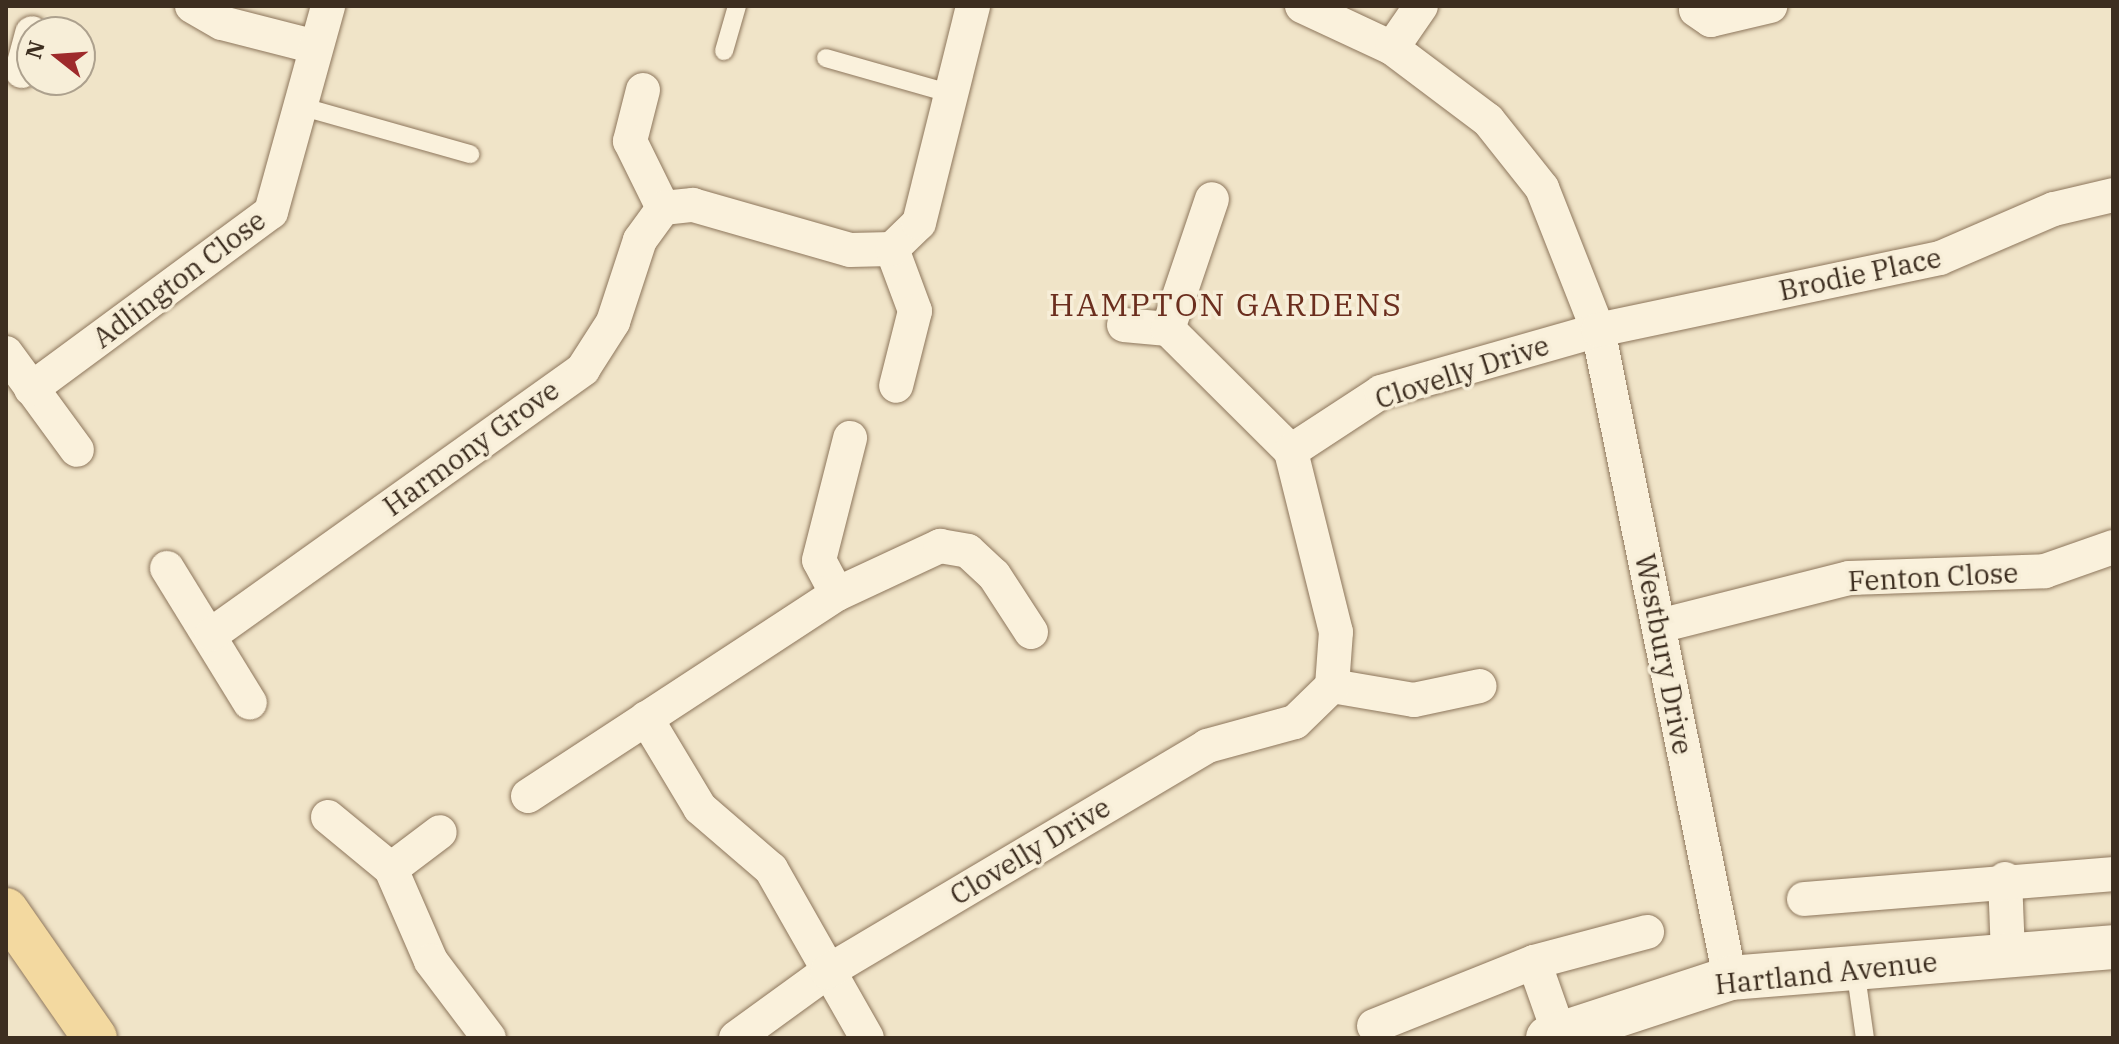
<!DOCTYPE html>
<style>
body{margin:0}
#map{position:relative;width:2119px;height:1044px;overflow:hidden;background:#f0e4c8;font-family:"IBM Plex Serif",serif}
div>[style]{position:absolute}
.roads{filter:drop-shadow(0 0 2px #8d765c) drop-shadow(0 0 2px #8d765c)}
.lane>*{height:18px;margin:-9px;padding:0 9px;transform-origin:9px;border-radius:9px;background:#faf1dc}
.street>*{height:34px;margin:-17px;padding:0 17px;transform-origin:17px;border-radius:17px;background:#faf1dc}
.secondary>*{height:44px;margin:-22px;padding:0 22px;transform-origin:22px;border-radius:22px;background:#faf1dc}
.primary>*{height:44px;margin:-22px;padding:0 22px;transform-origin:22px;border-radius:22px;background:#f3d9a0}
span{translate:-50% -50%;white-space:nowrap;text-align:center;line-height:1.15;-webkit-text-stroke:7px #f7eed8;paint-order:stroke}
.street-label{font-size:28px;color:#3d2e20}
.quarter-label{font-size:32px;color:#6b2e1e;letter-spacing:2px}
.frame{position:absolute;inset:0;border:8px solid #3d2e20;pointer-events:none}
.north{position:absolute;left:16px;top:16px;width:80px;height:80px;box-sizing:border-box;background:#f7eed8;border:2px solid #ada18e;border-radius:50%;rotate:287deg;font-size:22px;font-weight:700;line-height:32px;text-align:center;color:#3d2e20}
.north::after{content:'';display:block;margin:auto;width:28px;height:36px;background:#9e2a2b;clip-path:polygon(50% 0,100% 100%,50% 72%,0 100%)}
</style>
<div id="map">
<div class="roads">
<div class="lane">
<div style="left:724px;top:51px;width:47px;rotate:-73.9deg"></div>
<div style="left:826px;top:58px;width:131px;rotate:15.9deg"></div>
<div style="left:300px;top:106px;width:177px;rotate:15.8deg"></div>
<div style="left:1855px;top:968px;width:71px;rotate:81.9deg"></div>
</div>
<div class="street">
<div style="left:192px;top:6px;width:34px;rotate:30deg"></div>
<div style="left:222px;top:23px;width:97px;rotate:14.3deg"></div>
<div style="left:1302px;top:6px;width:99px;rotate:25deg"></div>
<div style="left:1392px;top:48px;width:120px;rotate:36.9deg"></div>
<div style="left:1488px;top:120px;width:87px;rotate:51.5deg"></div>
<div style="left:1542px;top:188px;width:153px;rotate:68.5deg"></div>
<div style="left:1598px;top:330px;width:661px;rotate:78.49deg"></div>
<div style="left:1696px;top:10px;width:18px;rotate:34deg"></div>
<div style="left:1711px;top:20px;width:61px;rotate:-13.3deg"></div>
<div style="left:1392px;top:48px;width:51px;rotate:-55.4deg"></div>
<div style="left:22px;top:71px;width:39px;rotate:-75deg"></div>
<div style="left:643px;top:90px;width:53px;rotate:104.3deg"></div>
<div style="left:630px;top:141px;width:75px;rotate:63.8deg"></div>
<div style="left:892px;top:249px;width:66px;rotate:69.6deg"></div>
<div style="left:915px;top:311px;width:77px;rotate:104.2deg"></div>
<div style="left:1124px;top:325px;width:44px;rotate:5.2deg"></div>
<div style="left:1168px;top:329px;width:137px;rotate:-71.3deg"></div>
<div style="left:1168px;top:329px;width:173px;rotate:44.8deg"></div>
<div style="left:6px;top:353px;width:120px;rotate:53.8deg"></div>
<div style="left:31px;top:389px;width:298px;rotate:-36.4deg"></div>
<div style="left:271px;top:212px;width:214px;rotate:-74.5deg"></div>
<div style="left:167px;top:568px;width:158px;rotate:58.4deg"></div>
<div style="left:837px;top:594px;width:38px;rotate:-118deg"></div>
<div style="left:819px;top:560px;width:126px;rotate:-75.7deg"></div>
<div style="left:1659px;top:626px;width:196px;rotate:-14.2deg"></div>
<div style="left:1849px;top:578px;width:196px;rotate:-2deg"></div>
<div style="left:2045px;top:571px;width:72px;rotate:-19.4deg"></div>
<div style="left:212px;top:634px;width:456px;rotate:-35.5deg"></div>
<div style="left:583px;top:369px;width:56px;rotate:-57.4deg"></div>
<div style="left:613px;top:322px;width:86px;rotate:-71.8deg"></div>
<div style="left:640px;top:240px;width:39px;rotate:-54deg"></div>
<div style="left:663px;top:208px;width:30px;rotate:-6deg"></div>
<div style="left:693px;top:205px;width:163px;rotate:16deg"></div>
<div style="left:850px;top:250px;width:42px;rotate:-1.4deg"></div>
<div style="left:892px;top:249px;width:37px;rotate:-44deg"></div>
<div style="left:919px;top:223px;width:224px;rotate:-76deg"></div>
<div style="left:1332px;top:686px;width:83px;rotate:9.7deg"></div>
<div style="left:1414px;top:700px;width:67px;rotate:-12deg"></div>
<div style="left:646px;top:718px;width:105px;rotate:59deg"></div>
<div style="left:700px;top:808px;width:94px;rotate:40.7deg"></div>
<div style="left:771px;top:869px;width:194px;rotate:60.4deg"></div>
<div style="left:528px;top:796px;width:369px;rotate:-33.2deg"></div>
<div style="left:837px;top:594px;width:114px;rotate:-25deg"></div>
<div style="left:940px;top:546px;width:28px;rotate:10deg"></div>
<div style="left:968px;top:551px;width:35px;rotate:43deg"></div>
<div style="left:994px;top:575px;width:68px;rotate:57deg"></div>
<div style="left:328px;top:817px;width:82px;rotate:39.5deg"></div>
<div style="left:391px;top:869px;width:100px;rotate:66.5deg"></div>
<div style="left:431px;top:961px;width:96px;rotate:53deg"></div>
<div style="left:391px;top:869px;width:61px;rotate:-37.1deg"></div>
<div style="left:2005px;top:879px;width:75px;rotate:87.7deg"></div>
<div style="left:1804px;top:899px;width:310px;rotate:-4.6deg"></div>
<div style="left:1534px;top:962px;width:75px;rotate:70.6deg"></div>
<div style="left:1374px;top:1026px;width:172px;rotate:-21.8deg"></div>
<div style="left:1534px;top:962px;width:117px;rotate:-14.9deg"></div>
<div style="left:736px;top:1038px;width:112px;rotate:-36deg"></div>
<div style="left:827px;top:972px;width:442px;rotate:-30.7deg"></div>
<div style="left:1207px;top:746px;width:91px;rotate:-15.3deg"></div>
<div style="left:1295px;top:722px;width:52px;rotate:-44.2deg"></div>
<div style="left:1332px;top:686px;width:54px;rotate:-85.8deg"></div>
<div style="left:1336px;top:632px;width:187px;rotate:-104deg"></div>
<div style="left:1291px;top:451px;width:108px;rotate:-33.2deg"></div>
<div style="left:1381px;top:392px;width:226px;rotate:-15.9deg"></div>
<div style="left:1598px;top:330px;width:349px;rotate:-11.9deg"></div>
<div style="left:1940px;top:258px;width:124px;rotate:-23.3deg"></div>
<div style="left:2054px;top:209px;width:61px;rotate:-13.3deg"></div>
</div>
<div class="secondary">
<div style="left:1548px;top:1038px;width:192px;rotate:-18.2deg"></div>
<div style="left:1730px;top:978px;width:384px;rotate:-4.6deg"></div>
</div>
<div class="primary">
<div style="left:6px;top:910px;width:156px;rotate:55.2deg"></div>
</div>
</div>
<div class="street-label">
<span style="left:1860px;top:274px;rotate:-12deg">Brodie Place</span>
<span style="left:179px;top:279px;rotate:-37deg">Adlington Close</span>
<span style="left:1462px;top:372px;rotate:-18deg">Clovelly Drive</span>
<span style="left:471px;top:448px;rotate:-36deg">Harmony Grove</span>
<span style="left:1933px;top:577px;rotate:-3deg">Fenton Close</span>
<span style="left:1664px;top:654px;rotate:79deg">Westbury Drive</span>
<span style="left:1030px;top:851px;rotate:-31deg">Clovelly Drive</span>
<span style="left:1826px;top:973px;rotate:-6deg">Hartland Avenue</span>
</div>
<div class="quarter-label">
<span style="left:1226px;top:304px">HAMPTON GARDENS</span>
</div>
<div class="frame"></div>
<div class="north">N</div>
</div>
